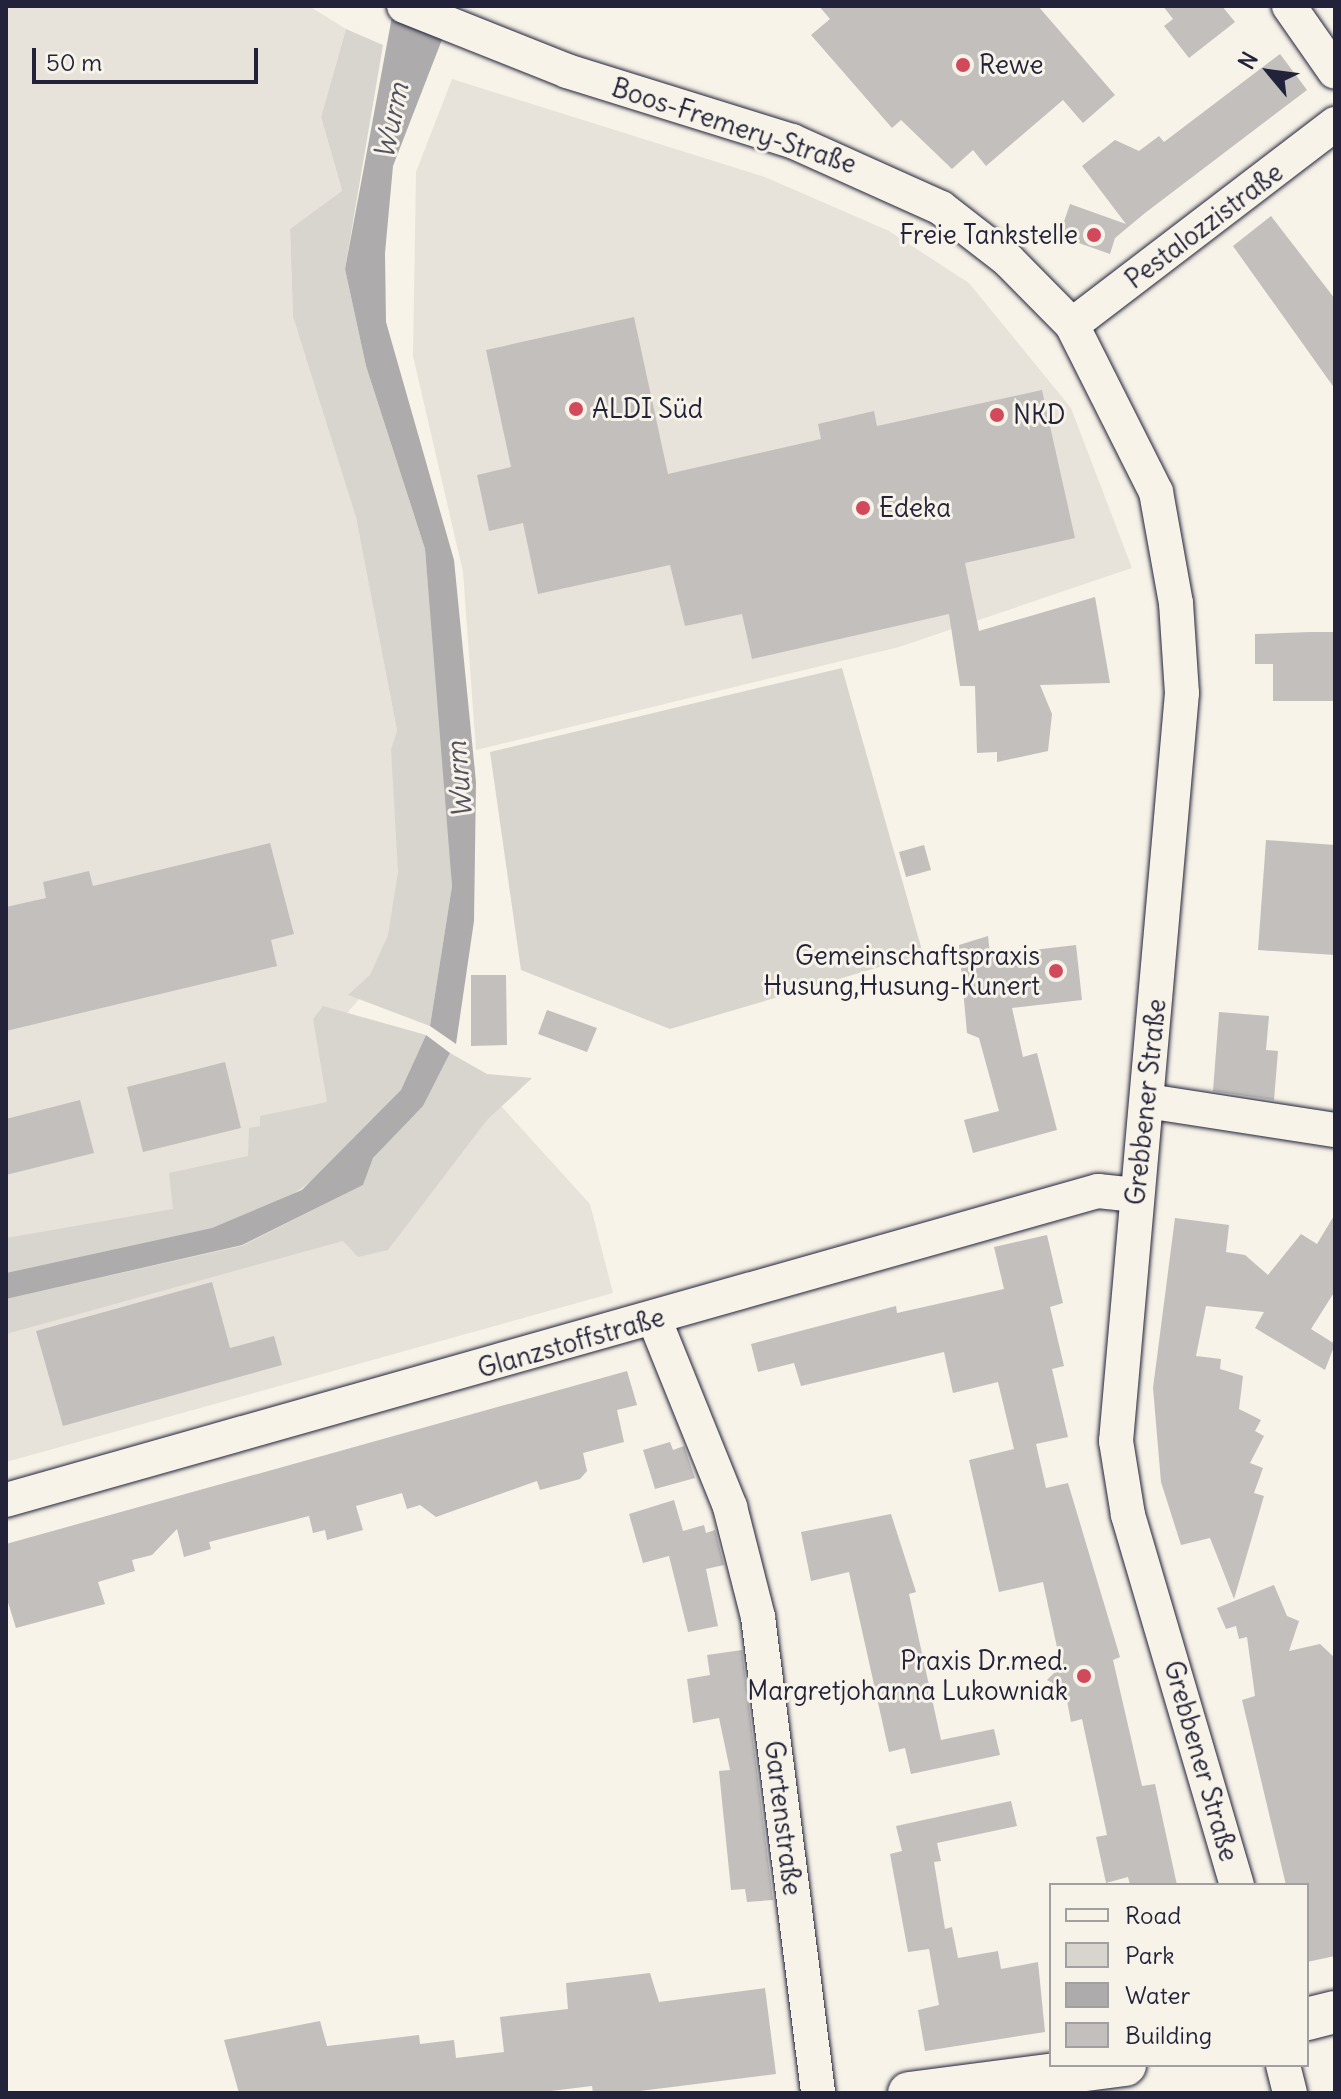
<!DOCTYPE html>
<meta charset="utf-8">
<style>
body{margin:0}
#map{position:relative;width:1341px;height:2099px;overflow:hidden;background:#f7f3e8;font-family:Delius,sans-serif}
div>[style]{position:absolute}
.built>*{inset:0;background:#e7e3db}
.green>*{inset:0;background:#d8d5cf}
.water>*{inset:0;background:#aeabad}
.building>*{inset:0;background:#c2bfbd}
.roads{filter:drop-shadow(0 0 2px #22223b) drop-shadow(0 0 2px #22223b)}
.minor>*{height:34px;margin:-17px;padding:0 17px;transform-origin:17px;border-radius:17px;background:#f7f3e8}
.major>*{height:42px;margin:-21px;padding:0 21px;transform-origin:21px;border-radius:21px;background:#f7f3e8}
.dots>*{width:22px;height:22px;translate:-50% -50%;box-sizing:border-box;border:4px solid #f7f3e8;border-radius:50%}
span{translate:-50% -50%;white-space:nowrap;text-align:center;line-height:1.15;-webkit-text-stroke:6px #f7f3e8;paint-order:stroke}
.poi-label{font-size:26px;color:#22223b}
.left{translate:0 -50%;text-align:left}
.right{translate:-100% -50%;text-align:right}
.street-label{font-size:26px;color:#22223b}
.water-label{font-size:28px;color:#535263;font-style:italic}
.frame{position:absolute;inset:0;border:8px solid #22223b;pointer-events:none}
.legend{position:absolute;left:1049px;top:1883px;width:260px;height:184px;box-sizing:border-box;background:#f7f3e8;border:2px solid #a29fa3;margin:0;padding:10px 14px;list-style:none;font-size:24px;color:#22223b}
.legend li{display:flex;align-items:center;gap:16px;height:40px}
.legend b{width:40px;border:2px solid #a29fa3}
.north{position:absolute;left:1229px;top:32px;width:80px;height:80px;-webkit-text-stroke:6px #f7f3e8;paint-order:stroke;rotate:299deg;font-size:22px;font-weight:700;line-height:32px;text-align:center;color:#22223b}
.north::after{content:'';display:block;margin:auto;width:28px;height:36px;background:#22223b;clip-path:polygon(50% 0,100% 100%,50% 72%,0 100%)}
.scale{position:absolute;left:32px;top:48px;width:226px;height:36px;box-sizing:border-box;border:4px solid #22223b;border-top:0;padding-left:10px;font-size:24px;line-height:28px;white-space:nowrap;color:#22223b;-webkit-text-stroke:6px #f7f3e8;paint-order:stroke}
</style>
<div id="map">
<div class="built">
<div style="clip-path:polygon(6px 6px,309px 6px,346px 29px,321px 117px,342px 192px,290px 229px,293px 317px,356px 516px,397px 731px,405px 844px,396px 956px,336px 1026px,492px 1096px,590px 1204px,613px 1293px,6px 1462px)"></div>
<div style="clip-path:polygon(452px 79px,765px 177px,889px 231px,969px 283px,1071px 408px,1132px 568px,899px 647px,476px 750px,463px 572px,413px 356px,416px 172px)"></div>
</div>
<div class="green">
<div style="clip-path:polygon(346px 29px,383px 45px,345px 269px,366px 366px,425px 549px,449px 824px,452px 886px,430px 1026px,348px 995px,370px 975px,388px 935px,398px 872px,391px 749px,397px 731px,356px 517px,293px 317px,290px 229px,342px 191px,321px 117px)"></div>
<div style="clip-path:polygon(842px 668px,923px 954px,670px 1029px,521px 970px,490px 752px)"></div>
<div style="clip-path:polygon(323px 1006px,426px 1035px,401px 1090px,331px 1166px,277px 1206px,212px 1228px,6px 1273px,6px 1238px,173px 1209px,169px 1173px,248px 1156px,249px 1128px,260px 1126px,260px 1116px,327px 1102px,313px 1019px)"></div>
<div style="clip-path:polygon(450px 1053px,487px 1074px,532px 1078px,487px 1120px,388px 1250px,358px 1257px,343px 1241px,6px 1334px,6px 1299px,242px 1246px,363px 1185px,373px 1158px,423px 1106px)"></div>
</div>
<div class="water">
<div style="clip-path:polygon(394px 6px,455px 6px,393px 166px,385px 253px,386px 322px,454px 560px,476px 782px,474px 921px,456px 1044px,430px 1026px,452px 886px,425px 549px,366px 366px,345px 269px)"></div>
<div style="clip-path:polygon(426px 1035px,450px 1053px,423px 1106px,373px 1158px,363px 1185px,242px 1245px,6px 1299px,6px 1273px,212px 1228px,302px 1190px,401px 1090px)"></div>
</div>
<div class="building">
<div style="clip-path:polygon(819px 6px,1038px 6px,1115px 95px,1083px 123px,1063px 100px,986px 166px,973px 150px,952px 169px,901px 120px,892px 128px,811px 35px,830px 19px)"></div>
<div style="clip-path:polygon(1163px 6px,1222px 6px,1235px 22px,1189px 58px,1164px 26px,1173px 19px)"></div>
<div style="clip-path:polygon(1280px 54px,1307px 90px,1145px 213px,1115px 238px,1110px 254px,1059px 236px,1070px 204px,1126px 224px,1082px 166px,1115px 140px,1139px 151px,1159px 136px,1164px 142px)"></div>
<div style="clip-path:polygon(1271px 216px,1335px 299px,1335px 389px,1233px 246px)"></div>
<div style="clip-path:polygon(634px 317px,668px 474px,821px 439px,818px 424px,874px 411px,877px 426px,1042px 390px,1075px 538px,965px 563px,979px 631px,1095px 597px,1110px 683px,1040px 685px,1052px 714px,1048px 751px,997px 762px,997px 752px,977px 753px,975px 686px,960px 686px,949px 614px,752px 659px,742px 614px,685px 626px,670px 565px,538px 594px,523px 523px,489px 531px,477px 475px,511px 467px,486px 350px)"></div>
<div style="clip-path:polygon(1310px 632px,1335px 632px,1335px 701px,1273px 701px,1273px 664px,1255px 664px,1255px 634px)"></div>
<div style="clip-path:polygon(1266px 840px,1335px 845px,1335px 955px,1258px 950px)"></div>
<div style="clip-path:polygon(270px 843px,294px 934px,271px 940px,277px 966px,6px 1031px,6px 907px,46px 898px,43px 882px,89px 871px,93px 886px)"></div>
<div style="clip-path:polygon(924px 845px,931px 870px,906px 877px,899px 852px)"></div>
<div style="clip-path:polygon(988px 936px,990px 955px,1076px 945px,1082px 1000px,1012px 1008px,1023px 1057px,1037px 1053px,1057px 1130px,973px 1153px,964px 1120px,999px 1111px,979px 1038px,967px 1033px,959px 945px)"></div>
<div style="clip-path:polygon(471px 975px,506px 975px,507px 1045px,471px 1046px)"></div>
<div style="clip-path:polygon(547px 1010px,597px 1028px,587px 1052px,538px 1034px)"></div>
<div style="clip-path:polygon(1219px 1012px,1269px 1016px,1266px 1050px,1278px 1051px,1274px 1100px,1213px 1091px)"></div>
<div style="clip-path:polygon(225px 1062px,241px 1128px,143px 1152px,127px 1087px)"></div>
<div style="clip-path:polygon(80px 1100px,94px 1153px,6px 1175px,6px 1119px)"></div>
<div style="clip-path:polygon(1335px 1214px,1335px 1291px,1311px 1329px,1335px 1344px,1325px 1370px,1255px 1328px,1264px 1312px,1206px 1306px,1196px 1356px,1221px 1359px,1220px 1369px,1243px 1376px,1239px 1409px,1261px 1420px,1255px 1431px,1264px 1436px,1250px 1463px,1263px 1468px,1254px 1493px,1264px 1496px,1234px 1599px,1210px 1538px,1181px 1545px,1161px 1482px,1153px 1388px,1175px 1218px,1229px 1225px,1226px 1252px,1245px 1255px,1268px 1275px,1301px 1234px,1317px 1244px)"></div>
<div style="clip-path:polygon(1047px 1235px,1063px 1303px,1050px 1307px,1064px 1366px,1052px 1369px,1068px 1437px,1036px 1444px,1046px 1488px,1068px 1483px,1120px 1657px,1113px 1660px,1142px 1786px,1155px 1784px,1177px 1885px,1130px 1885px,1128px 1877px,1106px 1883px,1096px 1837px,1107px 1835px,1082px 1719px,1071px 1722px,1065px 1690px,1047px 1680px,1061px 1666px,1043px 1582px,999px 1592px,969px 1460px,1014px 1449px,998px 1382px,953px 1393px,944px 1352px,801px 1386px,794px 1363px,758px 1372px,751px 1344px,896px 1306px,897px 1313px,1004px 1289px,994px 1247px)"></div>
<div style="clip-path:polygon(212px 1282px,230px 1348px,274px 1336px,282px 1365px,63px 1426px,36px 1331px)"></div>
<div style="clip-path:polygon(627px 1371px,637px 1405px,617px 1410px,624px 1442px,583px 1453px,587px 1471px,580px 1479px,540px 1490px,537px 1481px,436px 1517px,420px 1505px,407px 1509px,402px 1493px,356px 1506px,363px 1530px,327px 1540px,325px 1530px,313px 1533px,309px 1516px,209px 1542px,211px 1549px,184px 1557px,177px 1529px,152px 1555px,132px 1560px,135px 1571px,98px 1582px,105px 1604px,16px 1628px,6px 1596px,6px 1544px)"></div>
<div style="clip-path:polygon(670px 1442px,673px 1450px,684px 1446px,695px 1478px,655px 1489px,643px 1450px)"></div>
<div style="clip-path:polygon(674px 1500px,683px 1531px,704px 1525px,706px 1533px,715px 1530px,724px 1565px,706px 1569px,718px 1626px,688px 1632px,669px 1556px,643px 1563px,629px 1514px)"></div>
<div style="clip-path:polygon(891px 1514px,916px 1592px,909px 1594px,941px 1740px,994px 1729px,1000px 1755px,911px 1774px,905px 1748px,889px 1752px,849px 1572px,811px 1581px,801px 1532px)"></div>
<div style="clip-path:polygon(1274px 1585px,1287px 1616px,1299px 1621px,1289px 1651px,1320px 1644px,1335px 1658px,1335px 1956px,1307px 1962px,1307px 1885px,1286px 1885px,1242px 1700px,1255px 1696px,1247px 1637px,1239px 1639px,1236px 1626px,1226px 1629px,1217px 1608px)"></div>
<div style="clip-path:polygon(742px 1650px,773px 1900px,747px 1902px,745px 1889px,731px 1890px,719px 1771px,730px 1770px,719px 1718px,693px 1723px,687px 1679px,710px 1675px,707px 1655px)"></div>
<div style="clip-path:polygon(1011px 1801px,1017px 1826px,937px 1843px,941px 1861px,934px 1862px,945px 1929px,952px 1927px,958px 1958px,998px 1951px,1001px 1969px,1038px 1962px,1045px 2032px,925px 2051px,918px 2010px,939px 2005px,929px 1949px,908px 1952px,890px 1854px,902px 1851px,896px 1826px)"></div>
<div style="clip-path:polygon(650px 1973px,659px 2002px,765px 1988px,776px 2074px,624px 2093px,593px 2093px,592px 2086px,535px 2093px,239px 2093px,224px 2040px,320px 2021px,327px 2046px,419px 2035px,420px 2044px,454px 2040px,456px 2058px,504px 2052px,500px 2017px,568px 2009px,566px 1983px)"></div>
</div>
<div class="roads">
<div class="minor">
<div style="left:404px;top:6px;width:175px;rotate:21.7deg"></div>
<div style="left:567px;top:71px;width:236px;rotate:17.3deg"></div>
<div style="left:792px;top:141px;width:163px;rotate:24.2deg"></div>
<div style="left:941px;top:208px;width:85px;rotate:37.8deg"></div>
<div style="left:1008px;top:260px;width:91px;rotate:45.4deg"></div>
<div style="left:1072px;top:325px;width:187px;rotate:63.3deg"></div>
<div style="left:1156px;top:492px;width:113px;rotate:79.8deg"></div>
<div style="left:1176px;top:603px;width:90px;rotate:86.2deg"></div>
<div style="left:1182px;top:693px;width:751px;rotate:95.04deg"></div>
<div style="left:1116px;top:1441px;width:75px;rotate:80.8deg"></div>
<div style="left:1128px;top:1515px;width:386px;rotate:73.6deg"></div>
<div style="left:1289px;top:6px;width:80px;rotate:55.1deg"></div>
<div style="left:1072px;top:325px;width:331px;rotate:-37.4deg"></div>
<div style="left:1147px;top:1101px;width:190px;rotate:8.8deg"></div>
<div style="left:655px;top:1321px;width:201px;rotate:68deg"></div>
<div style="left:730px;top:1507px;width:114px;rotate:75.7deg"></div>
<div style="left:758px;top:1617px;width:480px;rotate:82.8deg"></div>
<div style="left:6px;top:1500px;width:1135px;rotate:-15.8deg"></div>
<div style="left:1098px;top:1191px;width:38px;rotate:6deg"></div>
<div style="left:1283px;top:2065px;width:29px;rotate:76deg"></div>
</div>
<div class="major">
<div style="left:1307px;top:2019px;width:29px;rotate:-14deg"></div>
<div style="left:909px;top:2093px;width:218px;rotate:-7.4deg"></div>
</div>
</div>
<div class="dots">
<div style="left:963px;top:65px;background:#d1495b"></div>
<div style="left:1094px;top:235px;background:#d1495b"></div>
<div style="left:576px;top:409px;background:#d1495b"></div>
<div style="left:997px;top:415px;background:#d1495b"></div>
<div style="left:863px;top:508px;background:#d1495b"></div>
<div style="left:1056px;top:971px;background:#d1495b"></div>
<div style="left:1084px;top:1676px;background:#d1495b"></div>
</div>
<div class="poi-label">
<span class="left" style="left:979px;top:65px">Rewe</span>
<span class="right" style="left:1078px;top:235px">Freie Tankstelle</span>
<span class="left" style="left:592px;top:409px">ALDI Süd</span>
<span class="left" style="left:1013px;top:415px">NKD</span>
<span class="left" style="left:879px;top:508px">Edeka</span>
<span class="right" style="left:1040px;top:971px">Gemeinschaftspraxis<br>Husung,Husung-Kunert</span>
<span class="right" style="left:1068px;top:1676px">Praxis Dr.med.<br>Margretjohanna Lukowniak</span>
</div>
<div class="street-label">
<span style="left:734px;top:126px;rotate:18deg">Boos-Fremery-Straße</span>
<span style="left:1204px;top:226px;rotate:-37deg">Pestalozzistraße</span>
<span style="left:1146px;top:1102px;rotate:-84deg">Grebbener Straße</span>
<span style="left:571px;top:1343px;rotate:-16deg">Glanzstoffstraße</span>
<span style="left:1201px;top:1761px;rotate:74deg">Grebbener Straße</span>
<span style="left:783px;top:1818px;rotate:83deg">Gartenstraße</span>
</div>
<div class="water-label">
<span style="left:391px;top:121px;rotate:-78deg">Wurm</span>
<span style="left:459px;top:780px;rotate:-95deg">Wurm</span>
</div>
<div class="frame"></div>
<ul class="legend">
<li><b style="height:10px;background:#f7f3e8"></b>Road</li>
<li><b style="height:22px;background:#d8d5cf"></b>Park</li>
<li><b style="height:22px;background:#aeabad"></b>Water</li>
<li><b style="height:22px;background:#c2bfbd"></b>Building</li>
</ul>
<div class="north">N</div>
<div class="scale">50 m</div>
</div>
